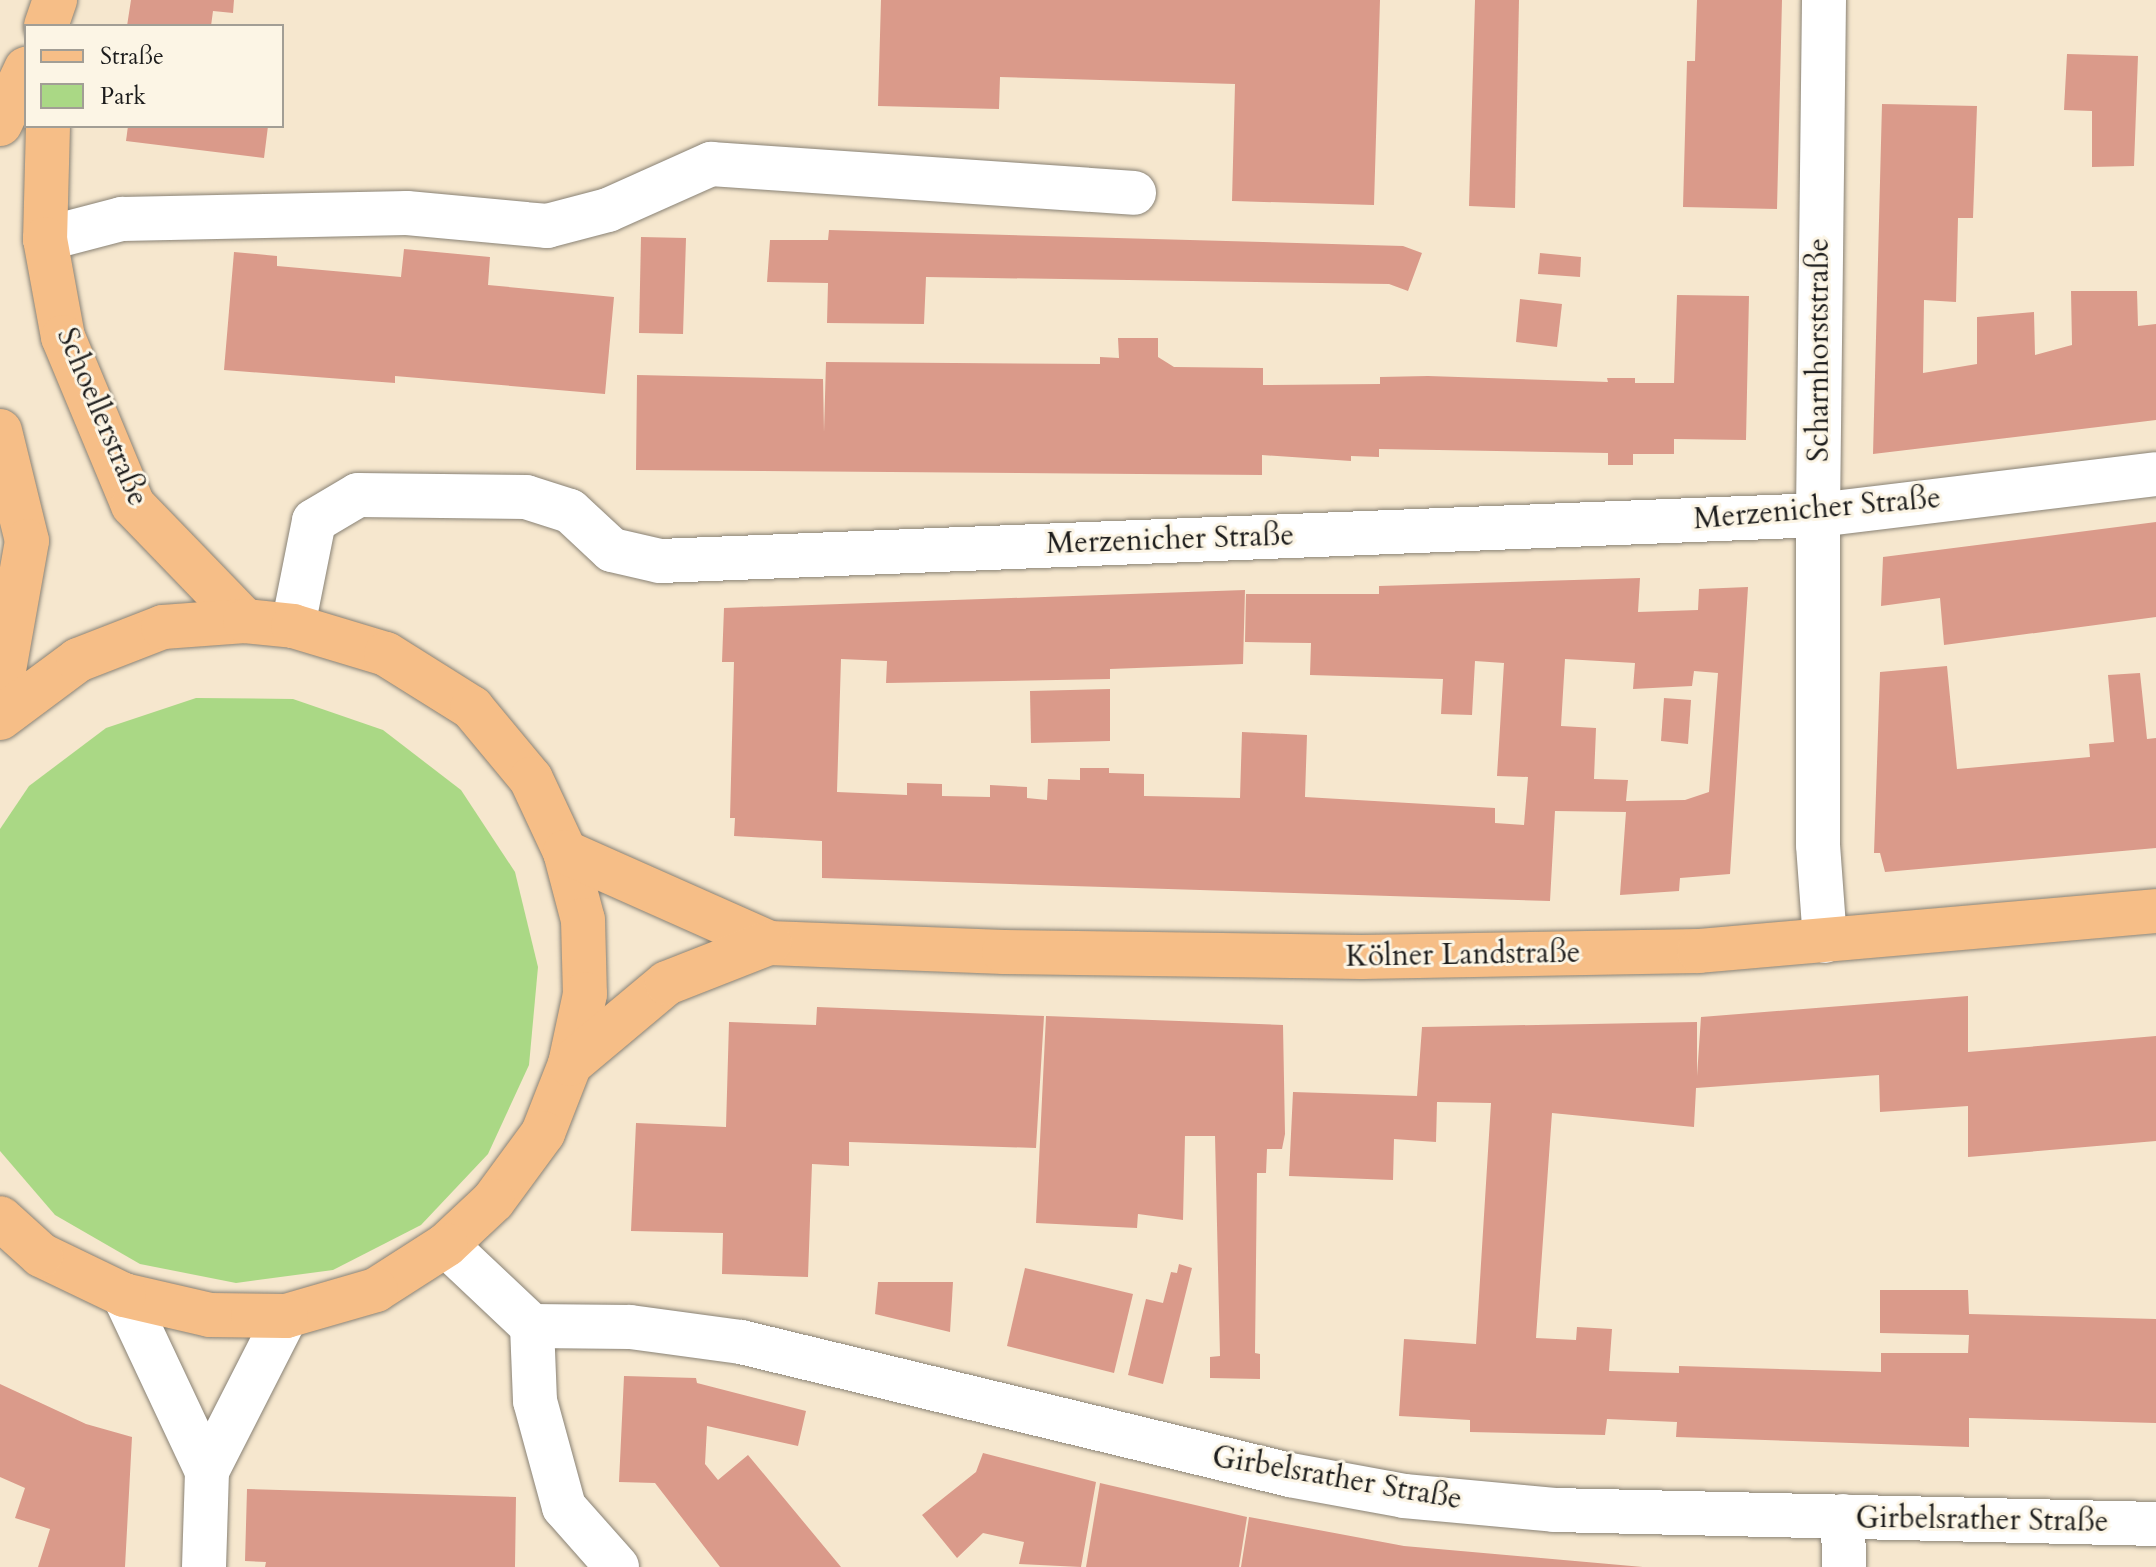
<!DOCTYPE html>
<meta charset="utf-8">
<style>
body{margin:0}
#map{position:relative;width:2156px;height:1567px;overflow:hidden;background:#f6e7ce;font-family:Cardo,serif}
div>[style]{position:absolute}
.green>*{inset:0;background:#aad885}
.building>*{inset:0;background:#da9a8a}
.roads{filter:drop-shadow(0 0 2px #898275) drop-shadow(0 0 2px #898275)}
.minor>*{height:44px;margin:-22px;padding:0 22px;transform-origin:22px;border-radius:22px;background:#fff}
.major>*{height:44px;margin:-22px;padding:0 22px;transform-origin:22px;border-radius:22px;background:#f6be87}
span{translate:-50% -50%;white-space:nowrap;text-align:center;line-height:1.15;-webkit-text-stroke:6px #fcf5e5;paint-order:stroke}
.street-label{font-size:30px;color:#1c1c1c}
.legend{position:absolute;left:24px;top:24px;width:260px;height:104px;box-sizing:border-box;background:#fcf5e5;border:2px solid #a29e95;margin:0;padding:10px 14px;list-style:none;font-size:24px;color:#1c1c1c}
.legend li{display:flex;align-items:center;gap:16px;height:40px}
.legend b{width:40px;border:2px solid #a29e95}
</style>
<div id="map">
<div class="green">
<div style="clip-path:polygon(196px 698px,293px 699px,383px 730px,461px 790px,515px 872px,538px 967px,529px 1065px,488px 1154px,421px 1225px,333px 1270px,236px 1283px,140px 1264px,55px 1215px,0 1151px,0 829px,29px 786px,106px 728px)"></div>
</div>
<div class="building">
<div style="clip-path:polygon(131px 0,234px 0,233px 13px,213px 11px,211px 26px,127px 26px)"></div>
<div style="clip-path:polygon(881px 0,1380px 0,1374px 205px,1232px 201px,1235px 84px,1000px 77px,999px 109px,878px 106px)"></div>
<div style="clip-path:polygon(1475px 0,1519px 0,1515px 208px,1469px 206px)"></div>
<div style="clip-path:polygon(1697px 0,1782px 0,1777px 209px,1683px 207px,1687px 61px,1695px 61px)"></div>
<div style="clip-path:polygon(2067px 54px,2138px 56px,2134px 166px,2092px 167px,2092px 111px,2064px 110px)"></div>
<div style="clip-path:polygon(1882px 104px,1977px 106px,1973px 218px,1958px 218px,1956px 302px,1924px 300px,1923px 373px,1977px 364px,1977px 317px,2034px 312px,2035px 355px,2072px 345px,2071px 291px,2137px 291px,2138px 326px,2156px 324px,2156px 420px,1873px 454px)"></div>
<div style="clip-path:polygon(128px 126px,268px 126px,264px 158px,126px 141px)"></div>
<div style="clip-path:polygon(829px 230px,1403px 246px,1422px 253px,1408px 291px,1389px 284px,926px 277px,924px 324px,827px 323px,828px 283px,767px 282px,770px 240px,828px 240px)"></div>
<div style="clip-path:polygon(641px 237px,686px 238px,683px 334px,639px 333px)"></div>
<div style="clip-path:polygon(404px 249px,490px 257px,488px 285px,614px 297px,605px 394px,395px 376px,395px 383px,224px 370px,234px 252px,277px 256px,277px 266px,401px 277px)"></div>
<div style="clip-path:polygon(1540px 253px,1581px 257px,1580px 277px,1538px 274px)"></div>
<div style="clip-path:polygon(1677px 295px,1749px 296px,1746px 440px,1674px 439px,1674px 454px,1633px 454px,1633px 465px,1608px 465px,1608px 453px,1379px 449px,1379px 457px,1351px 456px,1351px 461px,1262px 455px,1262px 475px,636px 470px,637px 375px,823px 379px,824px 432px,826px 362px,1100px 364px,1100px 357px,1119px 358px,1118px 338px,1158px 338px,1158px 357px,1174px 367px,1263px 368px,1263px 385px,1380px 384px,1380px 377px,1428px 376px,1608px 382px,1607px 378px,1635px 378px,1635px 383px,1674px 383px)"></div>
<div style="clip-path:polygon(1520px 299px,1562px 304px,1557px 347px,1516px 342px)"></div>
<div style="clip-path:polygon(2156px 522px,2156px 617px,1944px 645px,1940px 598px,1881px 606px,1883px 557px)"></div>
<div style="clip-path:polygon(evenodd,1640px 578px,1638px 612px,1698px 610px,1699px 589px,1748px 587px,1730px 874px,1680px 878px,1679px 891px,1620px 895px,1626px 812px,1555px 811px,1550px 901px,822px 878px,822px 841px,734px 836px,735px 818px,730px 818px,734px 662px,722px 662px,724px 608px,1245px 590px,1243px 664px,1110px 669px,1110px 679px,886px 683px,887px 661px,841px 659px,837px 792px,907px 795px,907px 783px,942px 784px,942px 796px,990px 797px,990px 785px,1027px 787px,1027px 798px,1047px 800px,1048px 779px,1080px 780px,1080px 768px,1109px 768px,1109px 773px,1144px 774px,1144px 796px,1240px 798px,1242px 732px,1307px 735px,1305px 797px,1495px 808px,1495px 823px,1524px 825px,1528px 777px,1497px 776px,1504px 663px,1475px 661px,1472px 715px,1441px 714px,1443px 679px,1310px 675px,1311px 643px,1245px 642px,1246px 594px,1379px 594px,1379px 586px,1640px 578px,1565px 659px,1635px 663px,1633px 689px,1692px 686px,1694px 671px,1718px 673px,1709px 792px,1685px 800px,1626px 801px,1628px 780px,1594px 779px,1596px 728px,1561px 726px,1565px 659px)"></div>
<div style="clip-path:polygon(1947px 666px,1957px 769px,2090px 757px,2089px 744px,2114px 742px,2108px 675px,2140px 673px,2147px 739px,2156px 738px,2156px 848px,1885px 872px,1880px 853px,1874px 853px,1880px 672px)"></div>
<div style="clip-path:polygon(1110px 689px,1110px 741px,1031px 743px,1030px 691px)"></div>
<div style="clip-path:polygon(1664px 698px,1691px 700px,1688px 744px,1661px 741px)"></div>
<div style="clip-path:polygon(1968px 996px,1968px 1052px,2156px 1036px,2156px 1141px,1968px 1157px,1968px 1106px,1880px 1112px,1879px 1075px,1696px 1088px,1694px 1127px,1552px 1113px,1536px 1338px,1576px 1340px,1577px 1327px,1612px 1329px,1609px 1371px,1679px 1373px,1679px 1366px,1881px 1372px,1881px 1353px,1968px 1353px,1969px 1335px,1880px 1333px,1880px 1290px,1968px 1290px,1969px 1314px,2156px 1319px,2156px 1423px,1969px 1418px,1969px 1447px,1676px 1437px,1677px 1422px,1607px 1419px,1605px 1435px,1470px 1432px,1470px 1420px,1399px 1416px,1404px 1339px,1476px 1344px,1491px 1103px,1437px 1102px,1436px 1142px,1394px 1139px,1393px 1180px,1289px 1176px,1293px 1092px,1417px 1096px,1422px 1027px,1697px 1022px,1697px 1076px,1701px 1017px)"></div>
<div style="clip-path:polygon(817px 1007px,1044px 1016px,1036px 1148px,849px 1142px,849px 1166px,812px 1164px,808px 1277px,722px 1274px,723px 1233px,631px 1231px,636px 1123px,726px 1127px,729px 1022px,816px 1025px)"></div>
<div style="clip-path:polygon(1046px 1016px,1283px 1025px,1285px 1134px,1282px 1149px,1267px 1149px,1266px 1173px,1257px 1173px,1255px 1353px,1260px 1354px,1260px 1379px,1210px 1378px,1210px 1357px,1220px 1356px,1215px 1136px,1185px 1136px,1183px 1220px,1138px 1214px,1137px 1228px,1036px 1223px)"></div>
<div style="clip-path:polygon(1179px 1264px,1192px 1268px,1163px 1384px,1128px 1375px,1146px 1299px,1163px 1303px,1171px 1272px,1177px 1273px)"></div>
<div style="clip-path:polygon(1025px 1268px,1133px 1294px,1114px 1373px,1007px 1346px)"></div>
<div style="clip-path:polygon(878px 1282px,953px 1282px,950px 1332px,875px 1314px)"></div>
<div style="clip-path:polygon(624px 1376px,696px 1378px,697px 1383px,806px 1411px,798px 1446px,707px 1426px,705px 1464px,718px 1480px,748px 1455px,841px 1567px,720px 1567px,655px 1483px,619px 1482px)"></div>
<div style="clip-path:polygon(0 1384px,86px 1424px,132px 1437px,125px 1567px,38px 1567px,50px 1529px,15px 1518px,25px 1488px,0 1477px)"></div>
<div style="clip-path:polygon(983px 1453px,1096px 1482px,1081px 1567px,1019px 1564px,1024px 1542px,983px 1533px,957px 1558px,922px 1515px,976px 1472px)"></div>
<div style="clip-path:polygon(1100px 1483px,1247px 1517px,1239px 1567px,1086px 1567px)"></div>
<div style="clip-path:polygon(247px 1489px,516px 1497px,515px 1567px,265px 1567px,266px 1562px,245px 1561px)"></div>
<div style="clip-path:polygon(1249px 1517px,1404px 1546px,1643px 1567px,1241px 1567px)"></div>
</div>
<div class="roads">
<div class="minor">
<div style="left:1824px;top:0;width:515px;rotate:90.67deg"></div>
<div style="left:1818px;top:515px;width:330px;rotate:90deg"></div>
<div style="left:1818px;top:845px;width:96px;rotate:85.8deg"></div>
<div style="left:45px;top:239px;width:80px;rotate:-14.6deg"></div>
<div style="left:122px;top:219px;width:285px;rotate:-1.2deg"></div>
<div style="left:407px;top:213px;width:141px;rotate:5.3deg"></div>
<div style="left:547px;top:226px;width:63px;rotate:-14.7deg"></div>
<div style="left:608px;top:210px;width:113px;rotate:-24.1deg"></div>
<div style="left:711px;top:164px;width:424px;rotate:3.9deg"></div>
<div style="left:293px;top:626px;width:107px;rotate:-78.7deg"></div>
<div style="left:314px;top:521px;width:51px;rotate:-30.6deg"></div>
<div style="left:358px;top:495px;width:168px;rotate:0.7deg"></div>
<div style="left:526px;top:497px;width:46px;rotate:17.7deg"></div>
<div style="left:570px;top:511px;width:57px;rotate:42.9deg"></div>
<div style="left:612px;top:550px;width:49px;rotate:12.9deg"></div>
<div style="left:660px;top:561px;width:1159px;rotate:-2.27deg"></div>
<div style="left:1818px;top:515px;width:340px;rotate:-6.9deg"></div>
<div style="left:446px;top:1245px;width:118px;rotate:43.3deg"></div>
<div style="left:532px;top:1326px;width:75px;rotate:87.7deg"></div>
<div style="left:535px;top:1401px;width:110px;rotate:74.7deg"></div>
<div style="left:564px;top:1507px;width:80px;rotate:48.5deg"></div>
<div style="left:124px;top:1295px;width:195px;rotate:64.8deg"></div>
<div style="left:532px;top:1326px;width:98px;rotate:0.6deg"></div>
<div style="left:630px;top:1327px;width:112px;rotate:7.7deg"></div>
<div style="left:741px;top:1342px;width:565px;rotate:13.62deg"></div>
<div style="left:1290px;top:1475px;width:116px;rotate:10.4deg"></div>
<div style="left:1404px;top:1496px;width:151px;rotate:5.3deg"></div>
<div style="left:1554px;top:1510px;width:602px;rotate:1.33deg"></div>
<div style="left:1843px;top:1516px;width:51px;rotate:88.9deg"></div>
<div style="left:204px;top:1567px;width:96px;rotate:-88.2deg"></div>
<div style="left:207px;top:1471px;width:174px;rotate:-63deg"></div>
</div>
<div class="major">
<div style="left:46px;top:26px;width:28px;rotate:-71deg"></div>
<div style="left:0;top:124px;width:61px;rotate:-64.7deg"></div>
<div style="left:48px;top:126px;width:113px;rotate:91.5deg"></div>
<div style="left:45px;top:239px;width:100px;rotate:79.6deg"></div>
<div style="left:63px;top:337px;width:182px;rotate:67.4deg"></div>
<div style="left:133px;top:505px;width:161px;rotate:46deg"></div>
<div style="left:0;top:431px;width:113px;rotate:76.2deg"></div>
<div style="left:27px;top:541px;width:153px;rotate:100.1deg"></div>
<div style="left:0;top:718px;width:97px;rotate:-36.6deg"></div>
<div style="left:78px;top:660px;width:91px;rotate:-21.2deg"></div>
<div style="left:163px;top:627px;width:82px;rotate:-4.2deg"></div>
<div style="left:245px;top:621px;width:48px;rotate:5.9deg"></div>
<div style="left:293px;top:626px;width:97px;rotate:16.8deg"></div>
<div style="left:386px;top:654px;width:102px;rotate:32.1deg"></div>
<div style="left:472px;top:708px;width:92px;rotate:50.3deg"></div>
<div style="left:531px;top:779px;width:81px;rotate:65deg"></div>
<div style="left:565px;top:852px;width:70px;rotate:75.2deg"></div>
<div style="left:583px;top:920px;width:74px;rotate:88.5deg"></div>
<div style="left:585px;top:994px;width:72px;rotate:102.1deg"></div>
<div style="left:570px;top:1064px;width:74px;rotate:111.4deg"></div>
<div style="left:543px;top:1133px;width:84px;rotate:126.3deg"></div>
<div style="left:493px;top:1201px;width:64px;rotate:136.9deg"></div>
<div style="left:446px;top:1245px;width:83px;rotate:147.3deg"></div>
<div style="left:376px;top:1290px;width:94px;rotate:163.9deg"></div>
<div style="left:286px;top:1316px;width:76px;rotate:-179.2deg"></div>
<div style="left:210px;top:1315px;width:88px;rotate:-166.9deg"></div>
<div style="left:124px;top:1295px;width:92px;rotate:-154.3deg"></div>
<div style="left:41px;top:1255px;width:55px;rotate:-137.9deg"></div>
<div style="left:565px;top:852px;width:223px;rotate:24deg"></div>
<div style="left:769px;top:943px;width:235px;rotate:2.2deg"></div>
<div style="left:1004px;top:952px;width:358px;rotate:0.8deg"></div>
<div style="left:1362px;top:957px;width:337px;rotate:-1deg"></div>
<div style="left:1699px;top:951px;width:459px;rotate:-5deg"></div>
<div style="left:570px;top:1064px;width:126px;rotate:-39.9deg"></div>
<div style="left:667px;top:983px;width:110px;rotate:-21.4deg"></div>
</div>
</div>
<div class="street-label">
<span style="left:1819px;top:350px;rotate:-90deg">Scharnhorststraße</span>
<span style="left:102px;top:417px;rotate:67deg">Schoellerstraße</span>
<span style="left:1817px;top:509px;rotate:-5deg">Merzenicher Straße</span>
<span style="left:1170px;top:540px;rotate:-2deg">Merzenicher Straße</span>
<span style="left:1463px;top:955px;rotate:-1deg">Kölner Landstraße</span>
<span style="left:1337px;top:1478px;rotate:10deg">Girbelsrather Straße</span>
<span style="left:1982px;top:1520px;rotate:1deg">Girbelsrather Straße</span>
</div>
<ul class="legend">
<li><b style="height:10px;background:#f6be87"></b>Straße</li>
<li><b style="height:22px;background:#aad885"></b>Park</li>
</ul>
</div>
